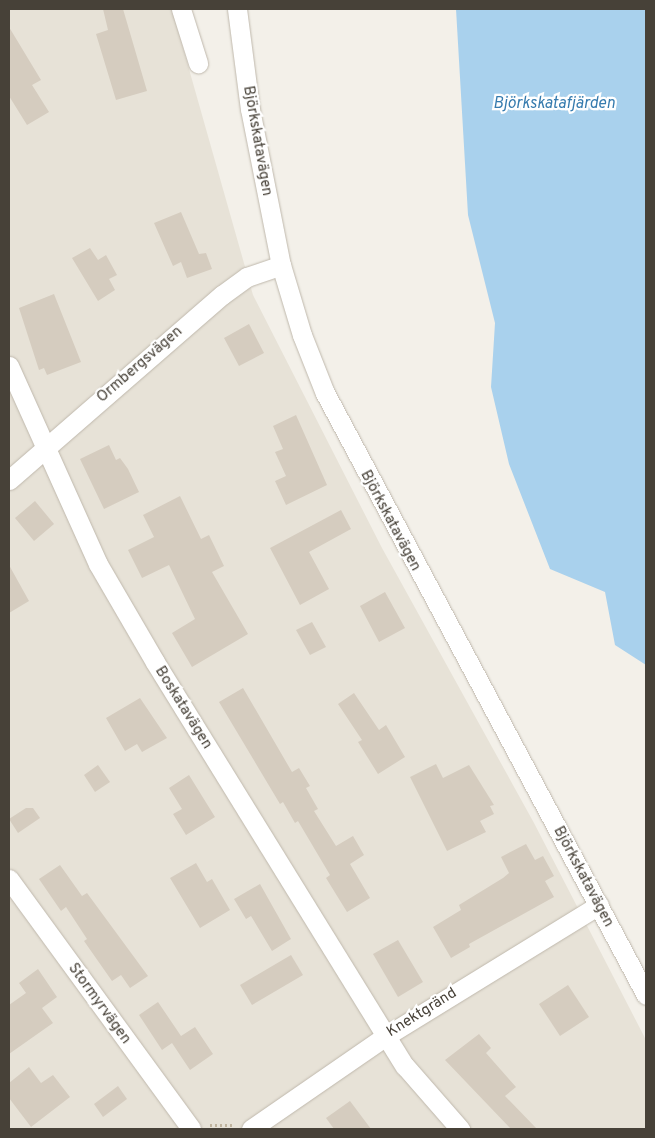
<!DOCTYPE html>
<meta charset="utf-8">
<style>
body{margin:0}
#map{position:relative;width:655px;height:1138px;overflow:hidden;background:#f3f0e9;font-family:Overpass,sans-serif}
div>[style]{position:absolute}
.residential>*{inset:0;background:#e7e2d7}
.water>*{inset:0;background:#a9d1ed}
.building>*{inset:0;background:#d5ccbf}
.path>*{height:3px;margin-top:-1.5px;transform-origin:0;background:repeating-linear-gradient(90deg,#c0b49e 0 2.5px,transparent 0 5px)}
.roads{filter:drop-shadow(0 0 1px #bfb8ac) drop-shadow(0 0 1px #bfb8ac)}
.minor>*{height:19px;margin:-9.5px;padding:0 9.5px;transform-origin:9.5px;border-radius:9.5px;background:#fff}
span{translate:-50% -50%;white-space:nowrap;text-align:center;line-height:1.15;-webkit-text-stroke:4.5px #fff;paint-order:stroke}
.street-label{font-size:15px;color:#474138}
.water-label{font-size:16px;color:#367bae;font-style:italic}
.frame{position:absolute;inset:0;border:10px solid #474138;pointer-events:none}
</style>
<div id="map">
<div class="residential">
<div style="clip-path:polygon(9px 9px,172px 9px,253px 295px,382px 548px,534px 823px,646px 1040px,646px 1129px,9px 1129px)"></div>
</div>
<div class="water">
<div style="clip-path:polygon(456px 9px,646px 9px,646px 665px,615px 645px,605px 592px,550px 569px,509px 464px,491px 387px,495px 323px,468px 215px)"></div>
</div>
<div class="building">
<div style="clip-path:polygon(103px 9px,123px 9px,147px 91px,116px 100px,96px 34px,108px 30px)"></div>
<div style="clip-path:polygon(9px 27px,41px 80px,32px 85px,49px 112px,27px 125px,9px 96px)"></div>
<div style="clip-path:polygon(181px 212px,199px 254px,206px 253px,212px 269px,187px 278px,181px 262px,173px 266px,154px 223px)"></div>
<div style="clip-path:polygon(90px 248px,98px 260px,106px 255px,117px 275px,109px 279px,115px 290px,98px 301px,72px 258px)"></div>
<div style="clip-path:polygon(54px 294px,81px 362px,47px 375px,44px 368px,39px 370px,19px 308px)"></div>
<div style="clip-path:polygon(249px 324px,264px 353px,239px 366px,224px 338px)"></div>
<div style="clip-path:polygon(296px 415px,327px 485px,286px 505px,275px 481px,286px 476px,275px 452px,283px 449px,273px 426px)"></div>
<div style="clip-path:polygon(109px 445px,116px 460px,120px 458px,128px 469px,139px 492px,104px 509px,80px 459px)"></div>
<div style="clip-path:polygon(180px 496px,201px 539px,209px 535px,224px 566px,212px 572px,248px 634px,192px 667px,172px 633px,195px 619px,169px 565px,142px 578px,128px 550px,154px 537px,143px 515px)"></div>
<div style="clip-path:polygon(35px 501px,54px 524px,34px 541px,15px 518px)"></div>
<div style="clip-path:polygon(341px 510px,351px 529px,309px 552px,329px 589px,300px 605px,270px 548px)"></div>
<div style="clip-path:polygon(9px 565px,29px 601px,9px 613px)"></div>
<div style="clip-path:polygon(385px 592px,405px 628px,379px 642px,360px 606px)"></div>
<div style="clip-path:polygon(312px 622px,326px 647px,310px 655px,296px 630px)"></div>
<div style="clip-path:polygon(243px 688px,292px 772px,299px 768px,310px 786px,306px 788px,318px 809px,314px 811px,336px 846px,353px 836px,364px 855px,350px 864px,370px 898px,347px 912px,326px 878px,330px 875px,298px 821px,295px 823px,283px 802px,280px 804px,219px 702px)"></div>
<div style="clip-path:polygon(354px 693px,379px 730px,386px 725px,405px 757px,378px 774px,358px 742px,362px 740px,338px 704px)"></div>
<div style="clip-path:polygon(140px 698px,167px 738px,142px 752px,137px 744px,125px 751px,106px 718px)"></div>
<div style="clip-path:polygon(436px 764px,443px 778px,469px 765px,494px 805px,490px 806px,494px 814px,480px 821px,486px 832px,447px 851px,410px 777px)"></div>
<div style="clip-path:polygon(98px 765px,110px 782px,95px 792px,84px 775px)"></div>
<div style="clip-path:polygon(189px 775px,215px 817px,186px 835px,173px 814px,182px 809px,169px 788px)"></div>
<div style="clip-path:polygon(26px 808px,33px 808px,40px 818px,18px 833px,9px 819px)"></div>
<div style="clip-path:polygon(526px 844px,535px 860px,543px 856px,554px 876px,545px 881px,554px 897px,469px 944px,470px 947px,451px 958px,433px 927px,461px 910px,459px 905px,503px 878px,509px 873px,501px 857px)"></div>
<div style="clip-path:polygon(196px 863px,207px 882px,212px 879px,230px 910px,200px 928px,170px 878px)"></div>
<div style="clip-path:polygon(60px 865px,82px 896px,87px 893px,148px 976px,130px 988px,121px 975px,112px 981px,84px 941px,87px 939px,66px 907px,61px 911px,39px 879px)"></div>
<div style="clip-path:polygon(260px 884px,291px 939px,272px 951px,251px 916px,246px 919px,234px 899px)"></div>
<div style="clip-path:polygon(398px 940px,423px 982px,398px 997px,373px 954px)"></div>
<div style="clip-path:polygon(291px 955px,303px 975px,252px 1005px,240px 985px)"></div>
<div style="clip-path:polygon(38px 969px,57px 997px,42px 1008px,53px 1023px,9px 1054px,9px 1005px,26px 993px,19px 983px)"></div>
<div style="clip-path:polygon(568px 985px,589px 1017px,560px 1036px,539px 1004px)"></div>
<div style="clip-path:polygon(158px 1002px,181px 1036px,195px 1027px,213px 1054px,190px 1070px,172px 1043px,162px 1050px,139px 1015px)"></div>
<div style="clip-path:polygon(479px 1034px,491px 1048px,486px 1053px,516px 1087px,505px 1096px,537px 1129px,511px 1129px,445px 1060px)"></div>
<div style="clip-path:polygon(29px 1067px,41px 1083px,53px 1075px,70px 1097px,31px 1127px,9px 1098px,9px 1083px)"></div>
<div style="clip-path:polygon(118px 1086px,127px 1099px,103px 1117px,94px 1104px)"></div>
<div style="clip-path:polygon(350px 1101px,371px 1129px,334px 1129px,326px 1118px)"></div>
</div>
<div class="path">
<div style="left:210px;top:1125px;width:24px"></div>
</div>
<div class="roads">
<div class="minor">
<div style="left:181px;top:9px;width:57px;rotate:72.5deg"></div>
<div style="left:237px;top:9px;width:101px;rotate:82.6deg"></div>
<div style="left:250px;top:109px;width:159px;rotate:78.8deg"></div>
<div style="left:281px;top:265px;width:73px;rotate:73.3deg"></div>
<div style="left:302px;top:335px;width:62px;rotate:68.4deg"></div>
<div style="left:325px;top:393px;width:682px;rotate:61.93deg"></div>
<div style="left:9px;top:366px;width:217px;rotate:65.8deg"></div>
<div style="left:98px;top:564px;width:113px;rotate:59.8deg"></div>
<div style="left:155px;top:662px;width:475px;rotate:58.3deg"></div>
<div style="left:405px;top:1066px;width:84px;rotate:48.9deg"></div>
<div style="left:9px;top:480px;width:282px;rotate:-41deg"></div>
<div style="left:222px;top:295px;width:31px;rotate:-36deg"></div>
<div style="left:247px;top:277px;width:36px;rotate:-19deg"></div>
<div style="left:9px;top:879px;width:309px;rotate:53.9deg"></div>
<div style="left:251px;top:1129px;width:164px;rotate:-34.6deg"></div>
<div style="left:386px;top:1036px;width:250px;rotate:-31.6deg"></div>
</div>
</div>
<div class="street-label">
<span style="left:257px;top:141px;rotate:80deg">Björkskatavägen</span>
<span style="left:140px;top:365px;rotate:-41deg">Ormbergsvägen</span>
<span style="left:390px;top:521px;rotate:62deg">Björkskatavägen</span>
<span style="left:183px;top:708px;rotate:58deg">Boskatavägen</span>
<span style="left:583px;top:877px;rotate:62deg">Björkskatavägen</span>
<span style="left:99px;top:1004px;rotate:54deg">Stormyrvägen</span>
<span style="left:422px;top:1013px;rotate:-32deg">Knektgränd</span>
</div>
<div class="water-label">
<span style="left:554px;top:104px">Björkskatafjärden</span>
</div>
<div class="frame"></div>
</div>
